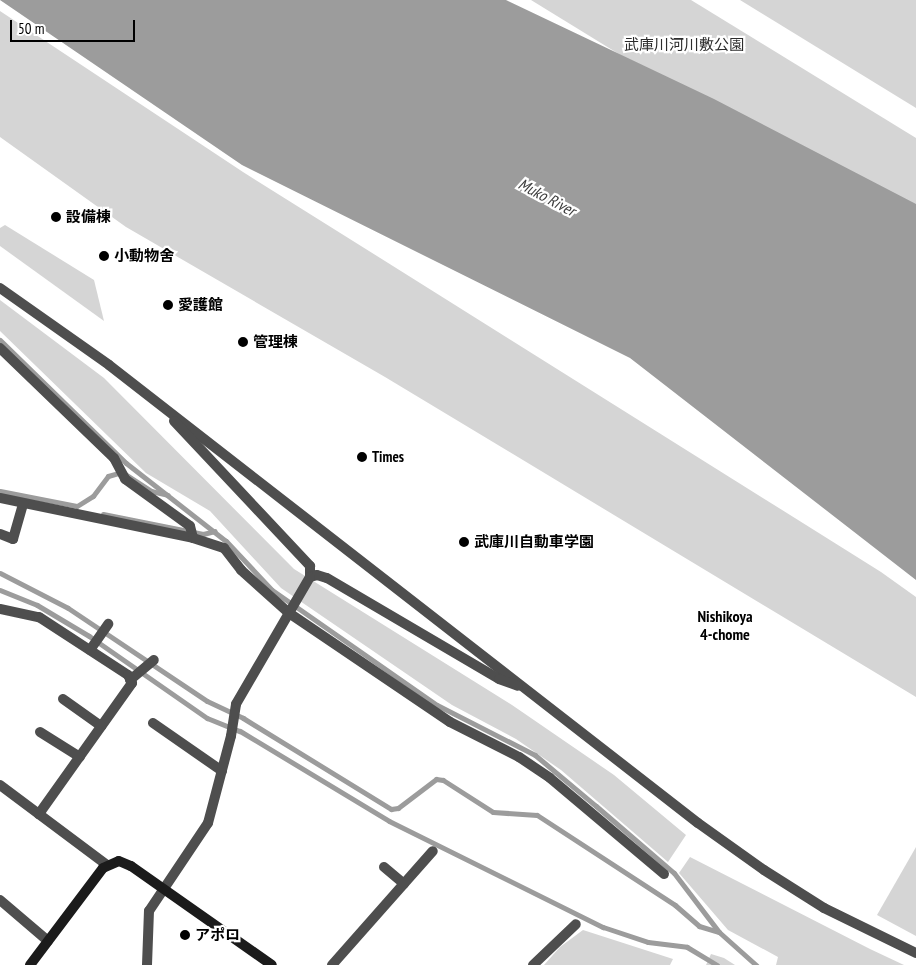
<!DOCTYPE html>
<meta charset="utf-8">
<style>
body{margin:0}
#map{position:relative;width:916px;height:965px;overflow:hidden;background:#fff;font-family:"PT Sans Narrow","Noto Sans JP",sans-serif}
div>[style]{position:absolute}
.green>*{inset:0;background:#d5d5d5}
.water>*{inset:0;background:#9c9c9c}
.stream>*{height:5px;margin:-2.5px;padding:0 2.5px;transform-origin:2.5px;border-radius:2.5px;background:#9c9c9c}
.street>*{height:10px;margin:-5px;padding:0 5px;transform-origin:5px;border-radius:5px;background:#4e4e4e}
.secondary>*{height:10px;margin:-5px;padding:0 5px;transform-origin:5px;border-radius:5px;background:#1b1b1b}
.dots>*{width:14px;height:14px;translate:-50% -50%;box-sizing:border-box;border:2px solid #fff;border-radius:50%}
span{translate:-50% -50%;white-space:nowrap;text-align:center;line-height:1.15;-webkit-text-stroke:4.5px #fff;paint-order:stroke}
.park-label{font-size:15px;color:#2c2c2c}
.poi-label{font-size:15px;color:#000;font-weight:700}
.left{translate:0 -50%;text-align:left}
.water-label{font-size:16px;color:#3d3d3d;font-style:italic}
.neighbourhood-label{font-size:16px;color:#000;font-weight:700}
.scale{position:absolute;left:10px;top:20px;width:125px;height:22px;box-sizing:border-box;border:2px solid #000;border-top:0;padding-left:6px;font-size:15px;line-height:18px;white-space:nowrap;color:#000;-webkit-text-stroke:4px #fff;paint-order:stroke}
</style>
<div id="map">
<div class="green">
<div style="clip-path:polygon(531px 0,691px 0,916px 138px,916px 230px,858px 201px)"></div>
<div style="clip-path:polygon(740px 0,916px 0,916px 108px)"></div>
<div style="clip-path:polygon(0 11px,243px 172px,881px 572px,916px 597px,916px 697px,385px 377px,126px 227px,0 137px)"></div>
<div style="clip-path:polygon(5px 225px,94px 280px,104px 321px,0 246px,0 228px)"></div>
<div style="clip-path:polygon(0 300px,104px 378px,294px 569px,512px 705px,614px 775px,686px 835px,668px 862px,561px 770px,516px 739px,452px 705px,281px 588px,210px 511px,146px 473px,0 331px)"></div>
<div style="clip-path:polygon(916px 847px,916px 936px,877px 915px)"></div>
<div style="clip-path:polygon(690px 857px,870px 949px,904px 965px,776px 965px,778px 957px,728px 930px,679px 873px)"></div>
<div style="clip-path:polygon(583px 930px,673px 959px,670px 965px,544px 965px,560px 947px)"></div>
<div style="clip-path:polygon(711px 954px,724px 958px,735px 965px,706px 965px)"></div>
</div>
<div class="water">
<div style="clip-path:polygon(0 0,506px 0,714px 99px,916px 204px,916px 580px,630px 358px,242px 165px)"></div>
</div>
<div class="stream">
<div style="left:0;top:340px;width:176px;rotate:44.3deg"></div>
<div style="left:126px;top:463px;width:127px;rotate:38deg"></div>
<div style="left:226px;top:541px;width:67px;rotate:46.8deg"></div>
<div style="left:272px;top:590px;width:201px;rotate:34.9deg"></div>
<div style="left:437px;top:705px;width:110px;rotate:27deg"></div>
<div style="left:535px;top:755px;width:80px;rotate:39.9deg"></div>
<div style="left:596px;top:806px;width:103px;rotate:40.7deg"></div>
<div style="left:674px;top:873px;width:74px;rotate:52.7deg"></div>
<div style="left:719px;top:932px;width:50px;rotate:41.7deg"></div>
<div style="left:0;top:491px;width:78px;rotate:11deg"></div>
<div style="left:77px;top:506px;width:19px;rotate:-32deg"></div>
<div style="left:93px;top:496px;width:25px;rotate:-53deg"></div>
<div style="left:108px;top:476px;width:15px;rotate:-16deg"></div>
<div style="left:122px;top:472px;width:35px;rotate:33deg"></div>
<div style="left:151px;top:491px;width:17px;rotate:13deg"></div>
<div style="left:103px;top:514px;width:102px;rotate:11.3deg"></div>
<div style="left:203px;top:534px;width:12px;rotate:-14deg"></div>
<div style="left:0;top:573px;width:76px;rotate:27.2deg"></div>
<div style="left:68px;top:608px;width:167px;rotate:33.8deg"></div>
<div style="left:207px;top:701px;width:40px;rotate:25deg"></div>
<div style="left:243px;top:718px;width:174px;rotate:31.6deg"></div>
<div style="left:391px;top:809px;width:7px;rotate:-8deg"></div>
<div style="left:398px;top:808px;width:48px;rotate:-37.3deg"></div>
<div style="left:436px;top:779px;width:7px;rotate:8deg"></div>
<div style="left:443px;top:780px;width:59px;rotate:32.6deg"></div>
<div style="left:493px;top:812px;width:44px;rotate:3.9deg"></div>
<div style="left:537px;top:815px;width:165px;rotate:33.1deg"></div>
<div style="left:675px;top:905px;width:32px;rotate:41deg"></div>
<div style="left:699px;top:926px;width:21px;rotate:17deg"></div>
<div style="left:0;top:590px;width:40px;rotate:22deg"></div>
<div style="left:37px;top:605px;width:61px;rotate:30.8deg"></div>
<div style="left:89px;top:636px;width:144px;rotate:34.8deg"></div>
<div style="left:207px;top:718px;width:35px;rotate:22deg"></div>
<div style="left:240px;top:731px;width:174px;rotate:31.1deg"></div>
<div style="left:389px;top:821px;width:239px;rotate:26.4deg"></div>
<div style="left:603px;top:927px;width:47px;rotate:18.4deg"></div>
<div style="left:648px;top:942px;width:39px;rotate:7deg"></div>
<div style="left:687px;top:947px;width:35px;rotate:31deg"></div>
</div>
<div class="street">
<div style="left:0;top:288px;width:133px;rotate:35.2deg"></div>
<div style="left:109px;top:365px;width:746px;rotate:37.87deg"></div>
<div style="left:698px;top:823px;width:81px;rotate:35.5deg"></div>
<div style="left:764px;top:870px;width:71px;rotate:32.3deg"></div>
<div style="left:824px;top:908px;width:102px;rotate:26.1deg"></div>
<div style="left:0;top:348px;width:158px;rotate:44deg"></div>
<div style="left:114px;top:458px;width:24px;rotate:62deg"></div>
<div style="left:125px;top:479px;width:80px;rotate:35.9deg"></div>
<div style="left:190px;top:526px;width:12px;rotate:76deg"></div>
<div style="left:174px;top:421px;width:199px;rotate:46.8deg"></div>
<div style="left:310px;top:566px;width:11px;rotate:90deg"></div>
<div style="left:310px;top:577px;width:7px;rotate:-16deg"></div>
<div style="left:317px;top:575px;width:10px;rotate:17deg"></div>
<div style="left:327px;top:578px;width:199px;rotate:30.4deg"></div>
<div style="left:499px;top:679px;width:20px;rotate:20deg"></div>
<div style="left:0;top:498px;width:197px;rotate:11.7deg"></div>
<div style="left:193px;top:538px;width:33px;rotate:18deg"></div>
<div style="left:224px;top:548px;width:28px;rotate:52deg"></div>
<div style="left:241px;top:570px;width:64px;rotate:41.9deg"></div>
<div style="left:289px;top:613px;width:194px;rotate:34.1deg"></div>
<div style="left:450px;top:722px;width:77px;rotate:26.9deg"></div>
<div style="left:519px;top:757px;width:37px;rotate:34deg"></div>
<div style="left:550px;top:778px;width:149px;rotate:40.1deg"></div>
<div style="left:0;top:534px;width:14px;rotate:21deg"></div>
<div style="left:13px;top:539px;width:37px;rotate:-74deg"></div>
<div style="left:0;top:609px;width:40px;rotate:12deg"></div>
<div style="left:39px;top:617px;width:106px;rotate:33.1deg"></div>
<div style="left:128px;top:675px;width:9px;rotate:63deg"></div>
<div style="left:132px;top:683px;width:161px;rotate:125.4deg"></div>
<div style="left:90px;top:650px;width:32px;rotate:-55deg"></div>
<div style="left:130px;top:680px;width:31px;rotate:-40deg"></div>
<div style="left:63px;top:699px;width:47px;rotate:35.4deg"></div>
<div style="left:153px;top:723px;width:84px;rotate:34.8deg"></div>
<div style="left:40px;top:732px;width:47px;rotate:32deg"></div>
<div style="left:0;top:785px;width:134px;rotate:36.8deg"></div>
<div style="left:384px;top:867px;width:26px;rotate:40deg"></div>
<div style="left:0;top:900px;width:63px;rotate:40.5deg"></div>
<div style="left:147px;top:965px;width:54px;rotate:-87.9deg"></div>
<div style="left:149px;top:911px;width:106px;rotate:-56.2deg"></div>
<div style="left:208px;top:823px;width:90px;rotate:-75.2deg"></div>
<div style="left:231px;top:736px;width:32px;rotate:-81deg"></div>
<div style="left:236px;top:704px;width:147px;rotate:-59.8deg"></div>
<div style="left:332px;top:965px;width:152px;rotate:-48.5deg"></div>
<div style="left:533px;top:965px;width:59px;rotate:-43.6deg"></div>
</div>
<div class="secondary">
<div style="left:30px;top:965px;width:121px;rotate:-53deg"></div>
<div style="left:103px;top:868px;width:17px;rotate:-24deg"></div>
<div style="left:119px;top:861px;width:13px;rotate:23deg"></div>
<div style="left:131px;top:866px;width:172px;rotate:35.1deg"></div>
</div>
<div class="dots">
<div style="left:56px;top:217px;background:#000"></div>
<div style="left:104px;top:256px;background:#000"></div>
<div style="left:168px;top:305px;background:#000"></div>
<div style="left:243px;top:342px;background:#000"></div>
<div style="left:362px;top:457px;background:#000"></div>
<div style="left:464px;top:542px;background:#000"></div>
<div style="left:185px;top:935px;background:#000"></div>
</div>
<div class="park-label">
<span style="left:684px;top:45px">武庫川河川敷公園</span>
</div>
<div class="poi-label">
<span class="left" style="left:66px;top:217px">設備棟</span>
<span class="left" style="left:114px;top:256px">小動物舍</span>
<span class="left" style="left:178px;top:305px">愛護館</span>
<span class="left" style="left:253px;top:342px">管理棟</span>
<span class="left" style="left:372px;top:457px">Times</span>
<span class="left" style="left:474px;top:542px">武庫川自動車学園</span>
<span class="left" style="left:195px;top:935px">アポロ</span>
</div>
<div class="water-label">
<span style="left:547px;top:197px;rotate:28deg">Muko River</span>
</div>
<div class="neighbourhood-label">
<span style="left:725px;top:625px">Nishikoya<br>4-chome</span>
</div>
<div class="scale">50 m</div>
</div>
